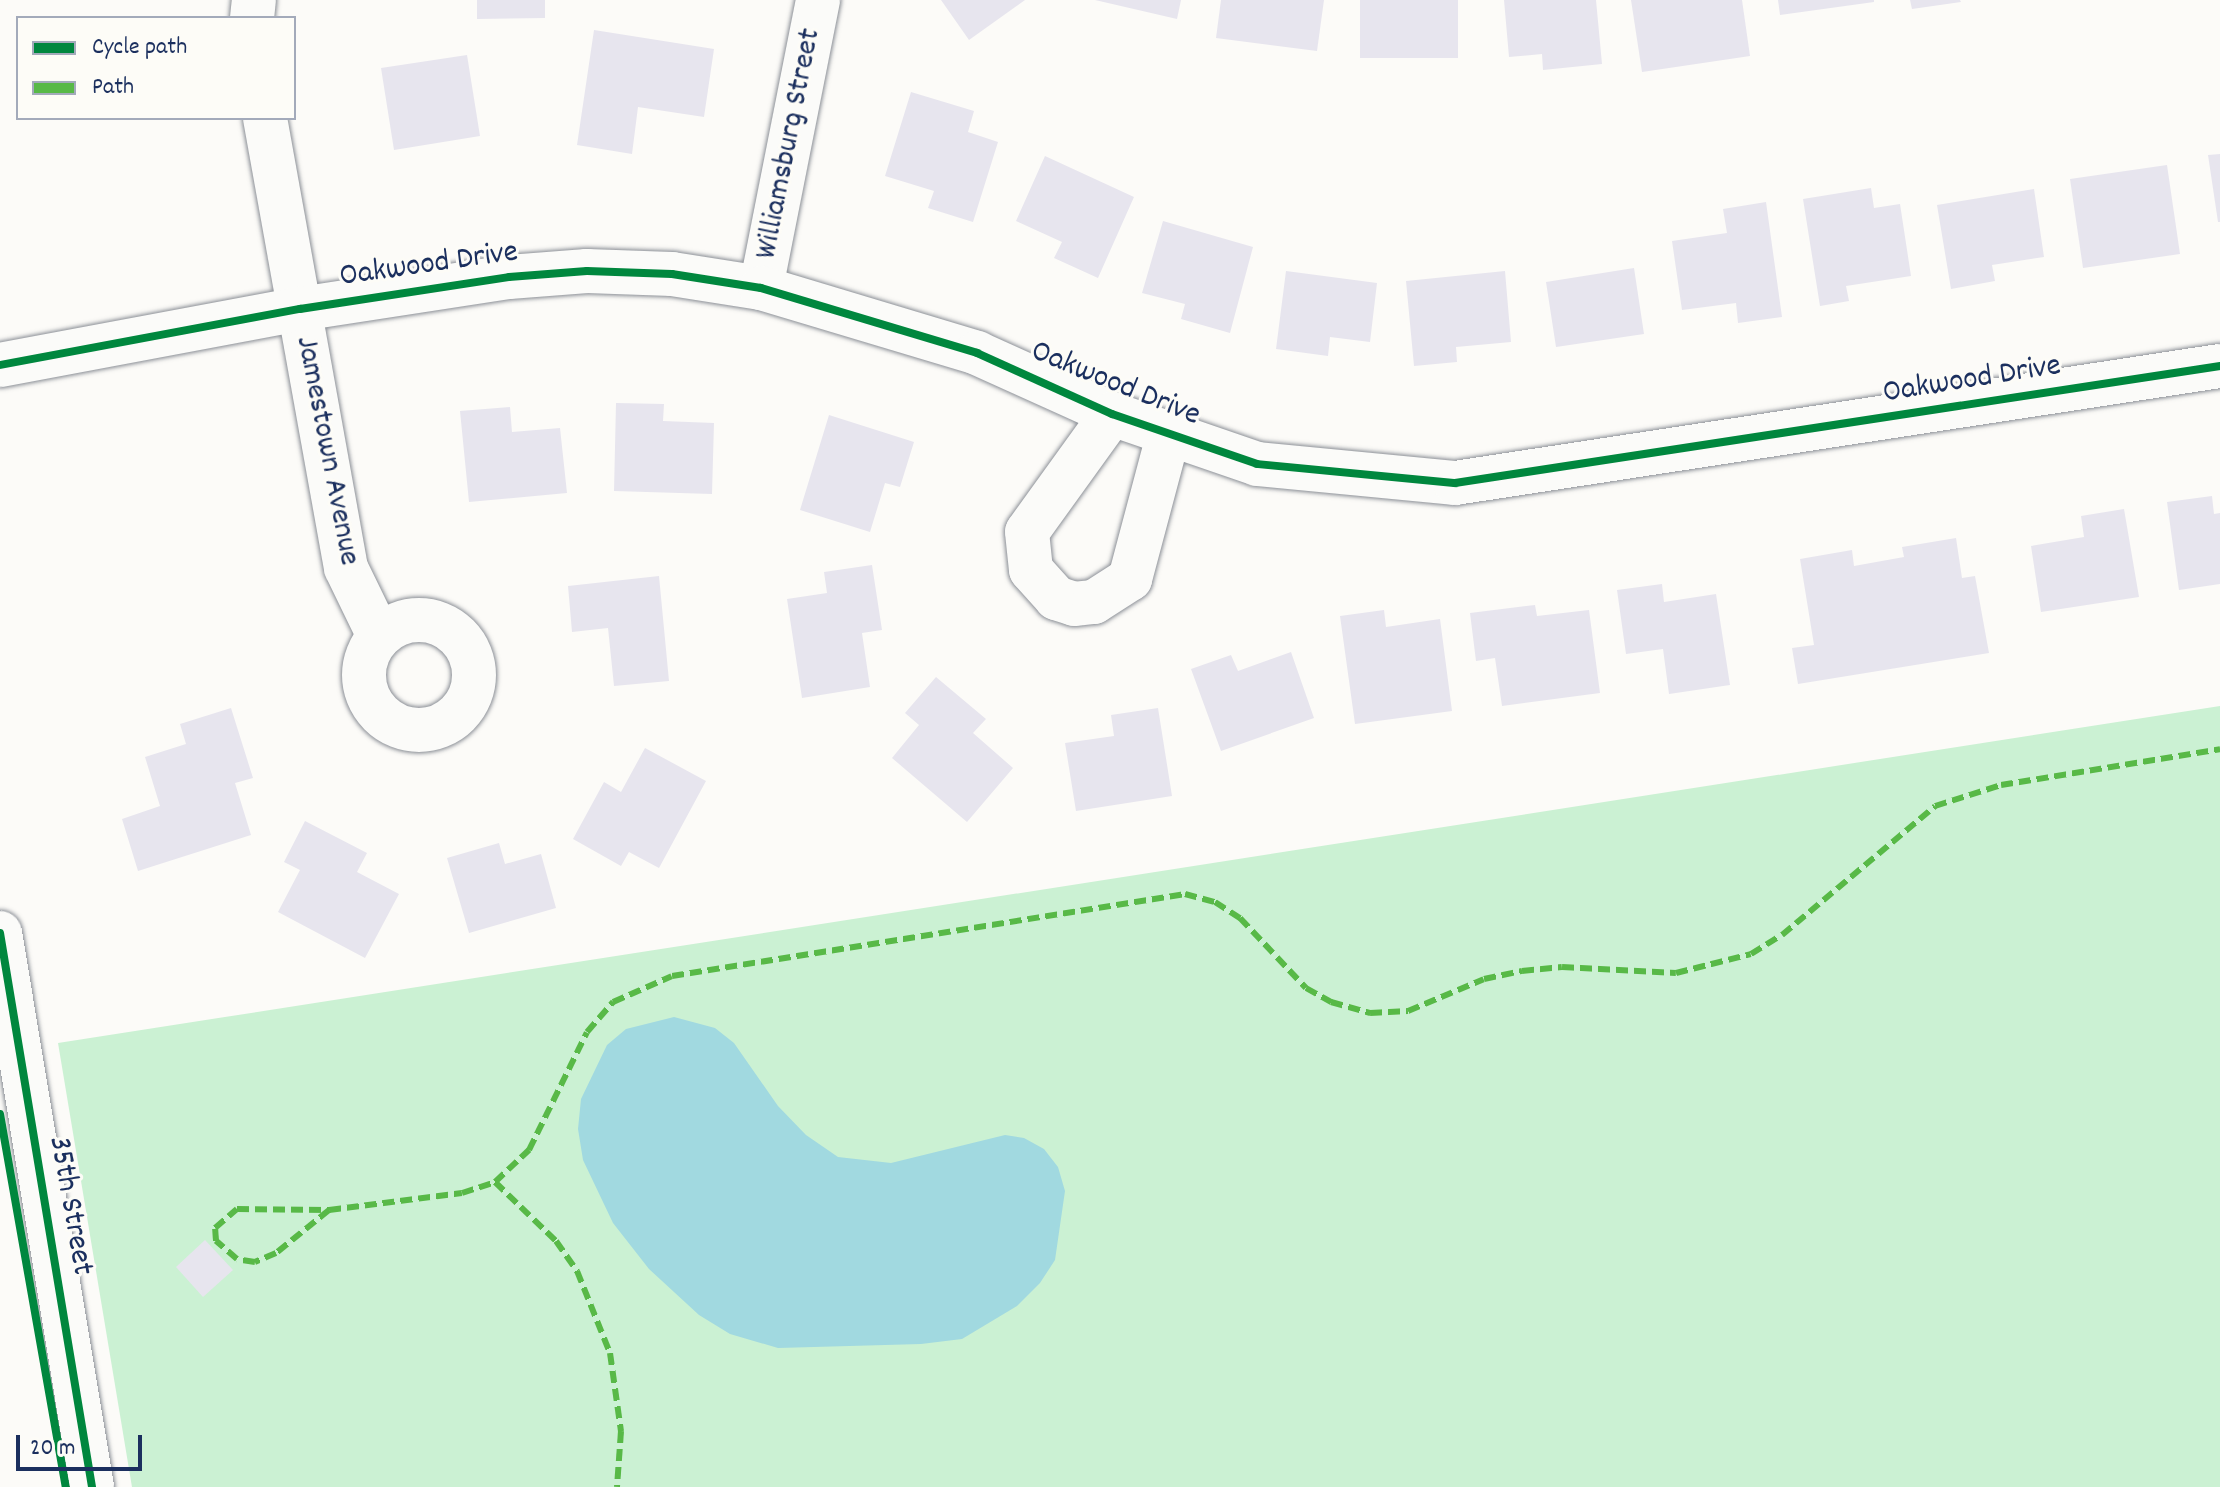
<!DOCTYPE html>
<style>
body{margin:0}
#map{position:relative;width:2220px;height:1487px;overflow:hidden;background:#fcfbf8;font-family:Dekko,sans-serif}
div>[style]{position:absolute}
.green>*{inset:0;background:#cbf1d3}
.water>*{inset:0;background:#a1d9e0}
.building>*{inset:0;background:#e7e5ee}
.roads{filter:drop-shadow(0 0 2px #8c9097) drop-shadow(0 0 2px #8c9097)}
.street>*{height:44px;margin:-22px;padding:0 22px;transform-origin:22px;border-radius:22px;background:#fbfbf9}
.street>.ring{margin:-22px;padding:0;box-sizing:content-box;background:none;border:44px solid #fbfbf9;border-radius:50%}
.secondary>*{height:44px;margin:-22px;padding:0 22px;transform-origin:22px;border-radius:22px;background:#fbfbf9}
.quiet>*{height:6px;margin-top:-3px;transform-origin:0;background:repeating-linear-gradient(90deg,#58b947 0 12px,transparent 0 18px)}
.cycleway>*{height:8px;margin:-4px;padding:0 4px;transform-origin:4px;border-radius:4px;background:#00873e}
span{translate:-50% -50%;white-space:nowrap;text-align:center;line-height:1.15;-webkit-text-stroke:6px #fdfcf7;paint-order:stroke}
.street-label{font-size:32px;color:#1b2f5e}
.legend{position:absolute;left:16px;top:16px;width:280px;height:104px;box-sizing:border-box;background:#fdfcf7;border:2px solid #a3aaba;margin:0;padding:10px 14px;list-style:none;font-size:24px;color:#1b2f5e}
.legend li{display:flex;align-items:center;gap:16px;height:40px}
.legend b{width:40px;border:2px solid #a3aaba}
.scale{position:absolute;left:16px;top:1435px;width:126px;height:36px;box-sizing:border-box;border:4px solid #1b2f5e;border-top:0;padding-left:10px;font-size:24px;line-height:28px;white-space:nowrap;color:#1b2f5e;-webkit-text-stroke:6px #fdfcf7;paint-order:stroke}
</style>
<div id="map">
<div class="green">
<div style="clip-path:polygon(2220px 706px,2220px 1487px,132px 1487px,58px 1043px)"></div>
</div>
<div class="water">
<div style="clip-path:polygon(674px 1017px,715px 1028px,734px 1043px,778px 1106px,806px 1135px,838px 1157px,891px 1163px,1005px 1135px,1024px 1138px,1044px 1149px,1058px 1167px,1065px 1191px,1055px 1260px,1040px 1283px,1017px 1306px,962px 1339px,921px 1344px,778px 1348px,730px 1334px,699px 1315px,649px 1269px,613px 1223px,583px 1160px,578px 1129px,581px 1099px,607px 1045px,626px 1029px)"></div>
</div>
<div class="building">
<div style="clip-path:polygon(477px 0,545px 0,545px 18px,477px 19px)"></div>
<div style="clip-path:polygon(941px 0,1025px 0,969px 40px)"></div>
<div style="clip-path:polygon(1095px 0,1181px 0,1177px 19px)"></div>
<div style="clip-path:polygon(1221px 0,1324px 0,1317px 51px,1216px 38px)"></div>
<div style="clip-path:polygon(1360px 0,1458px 0,1458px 58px,1360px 58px)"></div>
<div style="clip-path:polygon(1504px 0,1596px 0,1602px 64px,1543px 70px,1542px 54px,1509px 57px)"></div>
<div style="clip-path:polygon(1631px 0,1742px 0,1750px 56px,1642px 72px)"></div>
<div style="clip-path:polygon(1778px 0,1874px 0,1874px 2px,1780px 15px)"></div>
<div style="clip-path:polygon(1910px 0,1960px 0,1961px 2px,1912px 9px)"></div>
<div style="clip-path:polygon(594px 30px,714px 49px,704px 117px,638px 107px,632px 154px,577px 145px)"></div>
<div style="clip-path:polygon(467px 55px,480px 136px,394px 150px,381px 68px)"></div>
<div style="clip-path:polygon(911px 92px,974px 111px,968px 132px,998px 142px,973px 222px,928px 208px,934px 191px,885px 176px)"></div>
<div style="clip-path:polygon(2220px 154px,2220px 222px,2218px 222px,2208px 155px)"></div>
<div style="clip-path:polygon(1045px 156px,1134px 197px,1098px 278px,1054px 258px,1062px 242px,1016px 221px)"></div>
<div style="clip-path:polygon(2167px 165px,2180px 254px,2083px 268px,2070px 179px)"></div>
<div style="clip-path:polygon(1871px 188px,1874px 208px,1900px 204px,1911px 276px,1846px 286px,1849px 301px,1820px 306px,1803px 199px)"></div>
<div style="clip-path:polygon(2034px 189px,2044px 257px,1992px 265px,1995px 281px,1951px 289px,1937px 205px)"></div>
<div style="clip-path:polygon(1766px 202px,1782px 317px,1738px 323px,1736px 303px,1682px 310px,1672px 241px,1727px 233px,1723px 209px)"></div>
<div style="clip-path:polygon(1163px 221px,1253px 247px,1230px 333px,1181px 319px,1185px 304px,1142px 293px)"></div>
<div style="clip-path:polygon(1634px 268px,1644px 334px,1556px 347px,1546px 282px)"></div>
<div style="clip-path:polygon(1286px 271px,1377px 283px,1370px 342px,1330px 337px,1328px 356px,1276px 349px)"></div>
<div style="clip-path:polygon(1505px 271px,1511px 342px,1456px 347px,1457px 362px,1414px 366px,1406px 281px)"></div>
<div style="clip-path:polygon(616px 403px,664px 404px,663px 421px,714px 423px,712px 494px,614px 491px)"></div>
<div style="clip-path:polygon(510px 407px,512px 432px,560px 428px,567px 493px,469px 502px,460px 411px)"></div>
<div style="clip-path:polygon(829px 415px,914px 442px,900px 487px,885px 483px,870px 532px,800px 510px)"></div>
<div style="clip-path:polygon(2212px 496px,2214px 514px,2220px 513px,2220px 584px,2179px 590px,2167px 502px)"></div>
<div style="clip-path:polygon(2124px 509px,2139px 597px,2041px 612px,2031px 546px,2084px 537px,2081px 516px)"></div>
<div style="clip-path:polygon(1956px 538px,1962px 578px,1975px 576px,1989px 653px,1798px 684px,1792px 648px,1814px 645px,1800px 559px,1852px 550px,1854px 566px,1904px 557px,1902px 547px)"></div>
<div style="clip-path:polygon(872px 565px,882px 630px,862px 633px,870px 687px,802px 698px,787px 599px,827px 593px,824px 572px)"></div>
<div style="clip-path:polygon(659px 576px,669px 681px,614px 686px,608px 628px,572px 632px,568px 586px)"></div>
<div style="clip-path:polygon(1662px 584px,1664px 602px,1716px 594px,1730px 685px,1669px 694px,1663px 649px,1626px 654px,1617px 590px)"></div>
<div style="clip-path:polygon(1535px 605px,1537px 616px,1589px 610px,1600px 693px,1502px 706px,1495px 658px,1476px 661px,1470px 613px)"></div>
<div style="clip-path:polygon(1384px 610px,1386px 627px,1440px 619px,1452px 711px,1355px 724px,1340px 616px)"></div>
<div style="clip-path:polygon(1291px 652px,1314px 718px,1221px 751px,1191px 669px,1231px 655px,1238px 671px)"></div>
<div style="clip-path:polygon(936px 677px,986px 719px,973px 733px,1013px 768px,967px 822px,892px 758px,919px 725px,905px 713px)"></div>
<div style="clip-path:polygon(231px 708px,253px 778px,235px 783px,251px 835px,138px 871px,122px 819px,160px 806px,145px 757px,186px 744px,180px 724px)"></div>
<div style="clip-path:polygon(1158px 708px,1172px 796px,1076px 811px,1065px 743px,1114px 736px,1111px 715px)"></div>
<div style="clip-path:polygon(645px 748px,706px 781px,659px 868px,629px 852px,621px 866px,573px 839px,604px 782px,621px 792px)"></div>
<div style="clip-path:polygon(305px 821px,367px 853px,357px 872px,399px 894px,365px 958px,278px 912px,300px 870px,284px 862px)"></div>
<div style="clip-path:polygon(499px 843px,505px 864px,541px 854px,556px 908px,469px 933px,447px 858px)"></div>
<div style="clip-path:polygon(205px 1240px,233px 1270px,203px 1297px,176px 1267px)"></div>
</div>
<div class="roads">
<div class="street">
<div style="left:252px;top:18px;width:18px;rotate:-84deg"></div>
<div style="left:265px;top:118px;width:457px;rotate:79.8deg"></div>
<div style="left:346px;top:568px;width:76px;rotate:64.1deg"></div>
<div style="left:761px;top:288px;width:294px;rotate:-78.8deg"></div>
<div style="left:0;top:365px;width:305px;rotate:-10.6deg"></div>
<div style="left:300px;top:309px;width:211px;rotate:-8.7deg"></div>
<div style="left:509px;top:277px;width:78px;rotate:-4.4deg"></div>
<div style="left:587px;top:271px;width:85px;rotate:2deg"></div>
<div style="left:672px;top:274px;width:90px;rotate:8.9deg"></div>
<div style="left:761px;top:288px;width:226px;rotate:16.7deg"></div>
<div style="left:977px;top:353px;width:148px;rotate:24.3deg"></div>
<div style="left:1112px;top:414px;width:153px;rotate:19deg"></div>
<div style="left:1257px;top:464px;width:199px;rotate:5.5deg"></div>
<div style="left:1455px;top:483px;width:774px;rotate:-8.7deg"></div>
<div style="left:1112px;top:414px;width:145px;rotate:125.8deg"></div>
<div style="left:1027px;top:532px;width:38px;rotate:84deg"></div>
<div style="left:1031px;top:570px;width:38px;rotate:48deg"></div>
<div style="left:1056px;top:598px;width:19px;rotate:18deg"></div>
<div style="left:1074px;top:604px;width:20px;rotate:-6deg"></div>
<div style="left:1094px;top:602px;width:43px;rotate:-32.6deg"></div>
<div style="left:1130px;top:579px;width:148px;rotate:-75.1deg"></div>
<div class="ring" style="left:364px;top:620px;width:66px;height:66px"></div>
</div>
<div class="secondary">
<div style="left:0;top:933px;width:562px;rotate:80.57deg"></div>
</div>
</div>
<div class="quiet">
<div style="left:495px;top:1182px;width:85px;rotate:44deg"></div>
<div style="left:556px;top:1241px;width:37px;rotate:55deg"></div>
<div style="left:577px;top:1271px;width:88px;rotate:68.1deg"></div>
<div style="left:610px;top:1353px;width:79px;rotate:82deg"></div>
<div style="left:621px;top:1431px;width:56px;rotate:94.1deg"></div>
<div style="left:329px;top:1210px;width:68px;rotate:140.9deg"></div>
<div style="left:276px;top:1253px;width:23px;rotate:157deg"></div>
<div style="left:255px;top:1262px;width:18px;rotate:-171deg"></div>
<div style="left:237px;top:1259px;width:28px;rotate:-139deg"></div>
<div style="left:216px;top:1241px;width:13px;rotate:-94deg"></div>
<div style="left:215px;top:1228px;width:29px;rotate:-41deg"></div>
<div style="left:237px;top:1209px;width:92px;rotate:0.6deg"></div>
<div style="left:329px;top:1210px;width:134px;rotate:-7.3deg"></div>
<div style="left:462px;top:1193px;width:35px;rotate:-18deg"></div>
<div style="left:495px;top:1182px;width:47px;rotate:-43.3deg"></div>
<div style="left:529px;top:1150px;width:131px;rotate:-63.8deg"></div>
<div style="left:587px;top:1032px;width:40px;rotate:-49deg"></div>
<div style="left:613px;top:1002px;width:64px;rotate:-23.8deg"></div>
<div style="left:672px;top:976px;width:520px;rotate:-9.08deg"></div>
<div style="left:1185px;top:894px;width:31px;rotate:15deg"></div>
<div style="left:1215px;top:902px;width:30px;rotate:33deg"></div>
<div style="left:1240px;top:918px;width:96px;rotate:46.7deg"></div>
<div style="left:1306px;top:988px;width:29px;rotate:29deg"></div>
<div style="left:1331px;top:1002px;width:41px;rotate:15.8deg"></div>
<div style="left:1370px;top:1013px;width:38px;rotate:-3deg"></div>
<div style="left:1408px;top:1011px;width:82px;rotate:-22.8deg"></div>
<div style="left:1484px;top:979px;width:39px;rotate:-12deg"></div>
<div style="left:1522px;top:971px;width:40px;rotate:-5.7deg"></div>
<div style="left:1562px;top:967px;width:114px;rotate:3deg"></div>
<div style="left:1676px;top:973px;width:77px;rotate:-14.2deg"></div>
<div style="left:1751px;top:954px;width:36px;rotate:-32deg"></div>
<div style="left:1782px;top:935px;width:200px;rotate:-40.1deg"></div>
<div style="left:1935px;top:806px;width:69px;rotate:-17.7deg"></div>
<div style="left:2001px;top:785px;width:222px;rotate:-9.3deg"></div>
</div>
<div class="cycleway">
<div style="left:0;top:365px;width:305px;rotate:-10.6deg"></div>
<div style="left:300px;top:309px;width:211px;rotate:-8.7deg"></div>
<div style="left:509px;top:277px;width:78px;rotate:-4.4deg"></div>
<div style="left:587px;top:271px;width:85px;rotate:2deg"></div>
<div style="left:672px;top:274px;width:90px;rotate:8.9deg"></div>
<div style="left:761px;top:288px;width:226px;rotate:16.7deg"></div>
<div style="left:977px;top:353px;width:148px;rotate:24.3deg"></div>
<div style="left:1112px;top:414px;width:153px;rotate:19deg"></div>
<div style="left:1257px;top:464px;width:199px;rotate:5.5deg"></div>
<div style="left:1455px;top:483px;width:774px;rotate:-8.7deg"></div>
<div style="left:0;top:933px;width:562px;rotate:80.57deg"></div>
<div style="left:0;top:1114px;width:379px;rotate:80deg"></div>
</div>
<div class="street-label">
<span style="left:790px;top:144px;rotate:-79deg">Williamsburg Street</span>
<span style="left:429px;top:266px;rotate:-8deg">Oakwood Drive</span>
<span style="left:1972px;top:381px;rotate:-9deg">Oakwood Drive</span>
<span style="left:1115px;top:385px;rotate:22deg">Oakwood Drive</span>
<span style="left:326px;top:451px;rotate:79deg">Jamestown Avenue</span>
<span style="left:69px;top:1206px;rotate:80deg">35th Street</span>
</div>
<ul class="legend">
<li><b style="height:10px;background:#00873e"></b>Cycle path</li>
<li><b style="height:10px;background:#58b947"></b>Path</li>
</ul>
<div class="scale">20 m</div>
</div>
